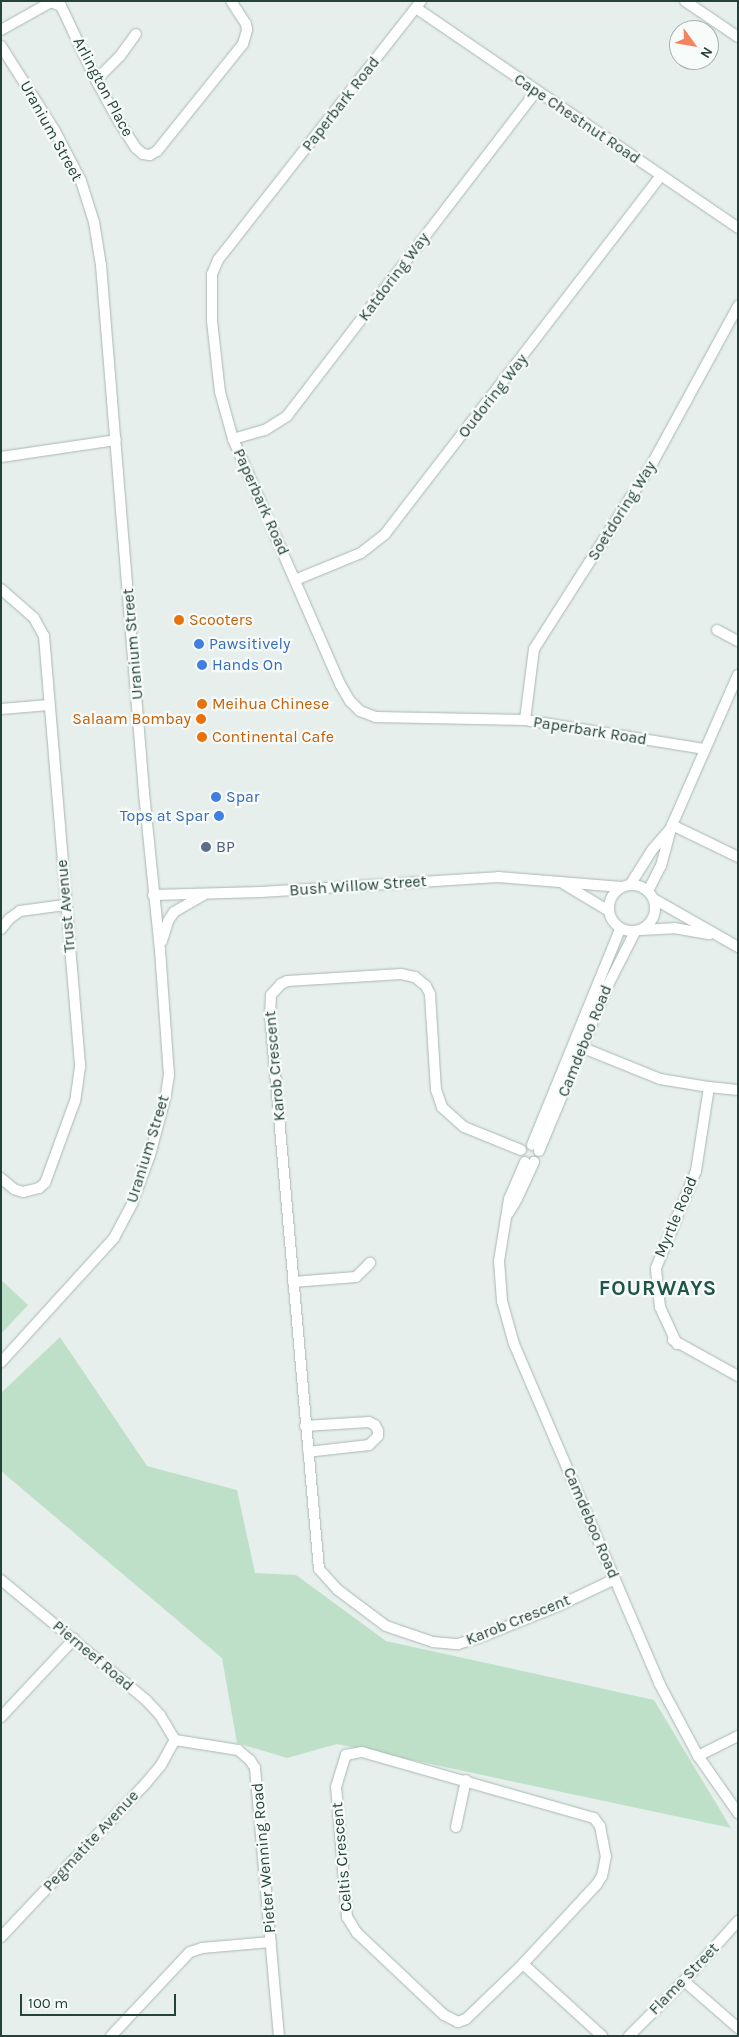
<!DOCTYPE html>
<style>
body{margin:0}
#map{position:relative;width:739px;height:2037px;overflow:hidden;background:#e6efeb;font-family:Karla,sans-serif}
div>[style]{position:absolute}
.green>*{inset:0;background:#bfe0c8}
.roads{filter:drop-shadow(0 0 1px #a8b8b2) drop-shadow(0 0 1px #a8b8b2)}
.minor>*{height:10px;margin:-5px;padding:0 5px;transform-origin:5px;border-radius:5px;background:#fff}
.minor>.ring{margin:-5px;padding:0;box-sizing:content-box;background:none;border:10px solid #fff;border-radius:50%}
.dots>*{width:14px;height:14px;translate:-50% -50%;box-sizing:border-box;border:2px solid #f7fbf9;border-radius:50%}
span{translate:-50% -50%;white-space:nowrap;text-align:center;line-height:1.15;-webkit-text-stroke:4.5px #f7fbf9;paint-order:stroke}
.street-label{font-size:16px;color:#24423a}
.food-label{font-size:16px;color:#c56008}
.left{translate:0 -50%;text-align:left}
.right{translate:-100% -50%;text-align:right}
.shop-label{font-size:16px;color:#366cbe}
.service-label{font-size:16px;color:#4e5e75}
.district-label{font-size:21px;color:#1f5548;font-weight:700;letter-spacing:1px}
.frame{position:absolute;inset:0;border:2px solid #24423a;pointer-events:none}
.north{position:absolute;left:669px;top:20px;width:50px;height:50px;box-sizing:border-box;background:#f7fbf9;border:1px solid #a3b1ad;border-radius:50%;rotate:122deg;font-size:14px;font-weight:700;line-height:20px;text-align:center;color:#24423a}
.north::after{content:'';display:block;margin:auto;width:18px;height:22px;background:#f4845f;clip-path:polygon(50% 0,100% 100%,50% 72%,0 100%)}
.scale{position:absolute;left:20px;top:1994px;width:156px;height:22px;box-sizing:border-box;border:2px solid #24423a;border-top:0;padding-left:6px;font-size:15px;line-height:18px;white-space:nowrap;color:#24423a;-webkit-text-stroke:4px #f7fbf9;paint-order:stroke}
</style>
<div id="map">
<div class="green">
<div style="clip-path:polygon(1px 1280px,28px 1305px,1px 1334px)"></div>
<div style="clip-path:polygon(60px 1337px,147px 1466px,237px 1490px,255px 1573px,296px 1575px,386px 1641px,654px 1700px,731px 1828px,337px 1744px,287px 1758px,237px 1743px,222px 1658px,1px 1471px,1px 1393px)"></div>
</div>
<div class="roads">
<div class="minor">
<div style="left:421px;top:1px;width:329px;rotate:128.1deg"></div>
<div style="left:218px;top:260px;width:15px;rotate:113deg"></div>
<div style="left:212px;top:274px;width:47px;rotate:90deg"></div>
<div style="left:212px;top:321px;width:71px;rotate:83.6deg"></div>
<div style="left:220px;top:392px;width:49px;rotate:74.5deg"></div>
<div style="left:233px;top:439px;width:267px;rotate:66.4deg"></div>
<div style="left:340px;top:684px;width:20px;rotate:60deg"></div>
<div style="left:350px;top:701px;width:14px;rotate:45deg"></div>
<div style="left:360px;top:711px;width:17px;rotate:21deg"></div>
<div style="left:376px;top:717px;width:149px;rotate:1.2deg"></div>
<div style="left:525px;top:720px;width:181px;rotate:9.2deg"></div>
<div style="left:685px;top:1px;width:64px;rotate:34.2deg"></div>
<div style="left:416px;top:8px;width:390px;rotate:34.3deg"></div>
<div style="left:1px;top:30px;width:57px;rotate:-29.2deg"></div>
<div style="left:51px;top:2px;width:11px;rotate:22deg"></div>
<div style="left:61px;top:6px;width:82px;rotate:64.7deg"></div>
<div style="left:96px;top:80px;width:48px;rotate:61.3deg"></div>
<div style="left:119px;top:122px;width:31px;rotate:57deg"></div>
<div style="left:136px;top:148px;width:9px;rotate:41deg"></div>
<div style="left:143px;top:154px;width:7px;rotate:8deg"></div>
<div style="left:150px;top:155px;width:8px;rotate:-30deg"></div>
<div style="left:157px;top:151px;width:137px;rotate:-51.2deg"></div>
<div style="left:243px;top:44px;width:15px;rotate:-74deg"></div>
<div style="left:247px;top:30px;width:6px;rotate:-99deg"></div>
<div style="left:246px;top:24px;width:27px;rotate:-123deg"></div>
<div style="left:1px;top:46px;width:101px;rotate:57.6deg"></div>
<div style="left:55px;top:131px;width:56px;rotate:62.5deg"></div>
<div style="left:81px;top:181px;width:43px;rotate:72.4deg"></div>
<div style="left:94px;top:222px;width:44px;rotate:80.8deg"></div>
<div style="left:101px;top:265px;width:530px;rotate:85.34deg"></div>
<div style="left:144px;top:793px;width:158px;rotate:84.2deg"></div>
<div style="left:160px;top:950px;width:125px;rotate:85.9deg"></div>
<div style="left:169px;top:1075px;width:20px;rotate:99deg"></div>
<div style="left:166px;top:1095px;width:62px;rotate:104.9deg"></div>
<div style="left:150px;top:1155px;width:52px;rotate:110.2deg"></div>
<div style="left:132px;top:1204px;width:38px;rotate:118deg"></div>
<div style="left:114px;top:1238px;width:168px;rotate:132.3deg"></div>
<div style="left:96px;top:80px;width:34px;rotate:-45deg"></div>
<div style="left:120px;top:56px;width:27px;rotate:-54deg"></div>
<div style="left:233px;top:439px;width:33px;rotate:-16deg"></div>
<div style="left:265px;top:430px;width:26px;rotate:-32deg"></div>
<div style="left:287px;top:416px;width:409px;rotate:-52.5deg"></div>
<div style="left:1px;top:457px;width:116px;rotate:-8.4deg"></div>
<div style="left:295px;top:580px;width:71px;rotate:-22.2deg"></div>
<div style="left:361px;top:553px;width:31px;rotate:-38deg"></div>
<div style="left:385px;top:534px;width:452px;rotate:-52.4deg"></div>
<div style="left:1px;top:589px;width:44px;rotate:41.3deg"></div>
<div style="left:34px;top:618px;width:21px;rotate:61deg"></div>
<div style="left:44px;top:636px;width:433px;rotate:85.2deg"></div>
<div style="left:80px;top:1067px;width:34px;rotate:98deg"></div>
<div style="left:75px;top:1101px;width:87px;rotate:110.1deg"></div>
<div style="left:45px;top:1183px;width:8px;rotate:140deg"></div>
<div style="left:39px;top:1188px;width:16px;rotate:166deg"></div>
<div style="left:23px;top:1192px;width:9px;rotate:-162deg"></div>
<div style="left:14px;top:1189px;width:17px;rotate:-140deg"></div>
<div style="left:717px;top:630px;width:24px;rotate:28deg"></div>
<div style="left:1px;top:709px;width:48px;rotate:-4.8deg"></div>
<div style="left:525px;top:720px;width:72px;rotate:-82.8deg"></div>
<div style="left:534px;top:649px;width:222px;rotate:-57.5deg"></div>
<div style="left:653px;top:462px;width:178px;rotate:-61.4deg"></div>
<div style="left:672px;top:825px;width:73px;rotate:25.9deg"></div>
<div style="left:564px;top:884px;width:52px;rotate:31deg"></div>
<div class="ring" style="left:609px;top:885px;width:36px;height:36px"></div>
<div style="left:630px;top:885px;width:41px;rotate:-57.8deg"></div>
<div style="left:652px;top:850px;width:29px;rotate:-49deg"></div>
<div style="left:648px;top:891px;width:28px;rotate:-63deg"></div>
<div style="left:661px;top:866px;width:42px;rotate:-75deg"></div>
<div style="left:672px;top:825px;width:164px;rotate:-66.3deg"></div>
<div style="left:153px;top:895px;width:108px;rotate:-1.6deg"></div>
<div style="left:261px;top:892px;width:237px;rotate:-3.6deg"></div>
<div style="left:498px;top:877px;width:124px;rotate:4.6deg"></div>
<div style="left:654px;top:899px;width:97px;rotate:29.7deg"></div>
<div style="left:1px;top:929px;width:13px;rotate:-51deg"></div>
<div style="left:9px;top:919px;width:14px;rotate:-36deg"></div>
<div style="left:20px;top:911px;width:45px;rotate:-7.6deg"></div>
<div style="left:641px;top:930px;width:33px;rotate:-3deg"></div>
<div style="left:674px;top:928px;width:36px;rotate:10deg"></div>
<div style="left:162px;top:941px;width:21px;rotate:-73deg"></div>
<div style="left:168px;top:921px;width:11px;rotate:-56deg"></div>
<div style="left:174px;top:912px;width:34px;rotate:-30deg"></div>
<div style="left:576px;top:1045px;width:91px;rotate:22deg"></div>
<div style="left:660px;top:1079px;width:50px;rotate:9.3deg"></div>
<div style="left:709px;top:1087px;width:29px;rotate:6deg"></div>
<div style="left:532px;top:1145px;width:233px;rotate:-67.8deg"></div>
<div style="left:521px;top:1150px;width:61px;rotate:-158deg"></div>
<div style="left:464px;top:1127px;width:30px;rotate:-138deg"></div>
<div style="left:442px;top:1107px;width:18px;rotate:-109deg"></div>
<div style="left:436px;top:1090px;width:96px;rotate:-93.6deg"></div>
<div style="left:430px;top:994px;width:9px;rotate:-117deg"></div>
<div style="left:426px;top:986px;width:14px;rotate:-141deg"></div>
<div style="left:415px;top:977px;width:14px;rotate:-168deg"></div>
<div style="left:401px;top:974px;width:114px;rotate:176.5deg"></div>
<div style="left:287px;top:981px;width:7px;rotate:153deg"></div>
<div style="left:281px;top:984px;width:15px;rotate:132deg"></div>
<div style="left:271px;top:995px;width:20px;rotate:93deg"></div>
<div style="left:270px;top:1015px;width:556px;rotate:84.95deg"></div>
<div style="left:319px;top:1569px;width:28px;rotate:48deg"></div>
<div style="left:338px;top:1590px;width:60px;rotate:36.9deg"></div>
<div style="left:386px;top:1626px;width:50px;rotate:18.8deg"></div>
<div style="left:433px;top:1642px;width:25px;rotate:5deg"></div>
<div style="left:458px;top:1644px;width:21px;rotate:-17deg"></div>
<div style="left:478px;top:1638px;width:84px;rotate:-21.7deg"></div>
<div style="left:556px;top:1607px;width:65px;rotate:-25.4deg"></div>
<div style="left:539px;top:1151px;width:180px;rotate:-67.4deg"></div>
<div style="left:608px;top:985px;width:59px;rotate:-63deg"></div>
<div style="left:525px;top:1162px;width:40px;rotate:113.4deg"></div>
<div style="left:509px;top:1199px;width:63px;rotate:99.2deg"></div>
<div style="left:499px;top:1261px;width:40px;rotate:85.7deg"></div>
<div style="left:502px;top:1301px;width:45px;rotate:74.4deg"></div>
<div style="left:514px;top:1344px;width:369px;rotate:66.8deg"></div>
<div style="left:659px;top:1683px;width:83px;rotate:61.9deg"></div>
<div style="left:698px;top:1756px;width:70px;rotate:54.9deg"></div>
<div style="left:508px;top:1214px;width:17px;rotate:-59deg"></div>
<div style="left:517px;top:1199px;width:41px;rotate:-65.3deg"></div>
<div style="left:293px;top:1282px;width:63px;rotate:-4.5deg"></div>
<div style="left:356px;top:1277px;width:20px;rotate:-45deg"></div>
<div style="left:673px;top:1340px;width:74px;rotate:29deg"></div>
<div style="left:677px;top:1344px;width:41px;rotate:-114.7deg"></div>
<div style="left:660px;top:1307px;width:39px;rotate:-96deg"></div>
<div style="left:656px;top:1268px;width:105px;rotate:-67.6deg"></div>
<div style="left:696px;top:1171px;width:85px;rotate:-81.2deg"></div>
<div style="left:305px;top:1426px;width:64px;rotate:-3.6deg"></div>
<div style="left:369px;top:1422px;width:7px;rotate:27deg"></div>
<div style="left:375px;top:1425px;width:7px;rotate:63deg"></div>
<div style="left:378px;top:1431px;width:5px;rotate:90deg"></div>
<div style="left:378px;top:1436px;width:13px;rotate:135deg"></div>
<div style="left:369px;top:1445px;width:61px;rotate:173.5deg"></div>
<div style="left:1px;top:1580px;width:188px;rotate:39.6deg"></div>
<div style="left:146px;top:1700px;width:21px;rotate:47deg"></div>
<div style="left:160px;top:1715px;width:29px;rotate:59deg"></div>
<div style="left:1px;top:1717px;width:107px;rotate:-46.9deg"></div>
<div style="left:175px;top:1740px;width:64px;rotate:9deg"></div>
<div style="left:238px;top:1750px;width:16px;rotate:40deg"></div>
<div style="left:250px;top:1760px;width:9px;rotate:58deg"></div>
<div style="left:255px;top:1768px;width:269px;rotate:84.9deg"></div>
<div style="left:362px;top:1752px;width:241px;rotate:15.9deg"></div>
<div style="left:594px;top:1818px;width:10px;rotate:53deg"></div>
<div style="left:600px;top:1826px;width:31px;rotate:79deg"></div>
<div style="left:606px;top:1856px;width:20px;rotate:101deg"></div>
<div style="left:602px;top:1876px;width:9px;rotate:122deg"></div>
<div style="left:597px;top:1884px;width:109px;rotate:132.8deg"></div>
<div style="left:523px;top:1964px;width:79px;rotate:136deg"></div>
<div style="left:466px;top:2019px;width:9px;rotate:159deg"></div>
<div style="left:458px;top:2022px;width:16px;rotate:-153deg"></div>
<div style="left:444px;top:2015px;width:120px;rotate:-136.7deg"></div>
<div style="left:357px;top:1933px;width:19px;rotate:-122deg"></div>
<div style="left:347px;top:1917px;width:130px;rotate:-94.8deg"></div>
<div style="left:336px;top:1787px;width:34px;rotate:-73deg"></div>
<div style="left:346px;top:1755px;width:16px;rotate:-11deg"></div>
<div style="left:698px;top:1756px;width:45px;rotate:-26.6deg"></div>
<div style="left:456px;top:1827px;width:48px;rotate:-78deg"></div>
<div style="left:1px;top:1937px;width:212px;rotate:-46.7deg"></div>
<div style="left:146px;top:1783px;width:23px;rotate:-50deg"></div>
<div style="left:161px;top:1765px;width:29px;rotate:-61deg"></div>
<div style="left:523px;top:1964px;width:107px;rotate:42.3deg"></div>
<div style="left:684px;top:1981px;width:72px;rotate:41deg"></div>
<div style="left:111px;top:2036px;width:115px;rotate:-46.8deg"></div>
<div style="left:190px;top:1952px;width:13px;rotate:-18deg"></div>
<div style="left:202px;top:1948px;width:69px;rotate:-5deg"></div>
<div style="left:629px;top:2036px;width:78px;rotate:-45deg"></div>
<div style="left:684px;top:1981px;width:81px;rotate:-48deg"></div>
</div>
</div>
<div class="dots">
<div style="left:179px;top:620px;background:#e8710a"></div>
<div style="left:199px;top:644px;background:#3f7fe0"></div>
<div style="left:202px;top:665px;background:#3f7fe0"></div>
<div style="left:202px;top:704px;background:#e8710a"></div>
<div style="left:201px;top:719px;background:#e8710a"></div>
<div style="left:202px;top:737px;background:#e8710a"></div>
<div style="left:216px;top:797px;background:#3f7fe0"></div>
<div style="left:219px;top:816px;background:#3f7fe0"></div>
<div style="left:206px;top:847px;background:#5c6f8a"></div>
</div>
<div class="street-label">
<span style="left:103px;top:87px;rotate:62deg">Arlington Place</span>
<span style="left:341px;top:104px;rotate:-52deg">Paperbark Road</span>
<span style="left:577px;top:119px;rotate:34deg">Cape Chestnut Road</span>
<span style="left:51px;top:131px;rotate:61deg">Uranium Street</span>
<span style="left:394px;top:277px;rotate:-53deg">Katdoring Way</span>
<span style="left:493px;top:396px;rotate:-52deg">Oudoring Way</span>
<span style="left:261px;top:502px;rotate:66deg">Paperbark Road</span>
<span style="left:622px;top:511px;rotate:-58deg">Soetdoring Way</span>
<span style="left:133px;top:644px;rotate:-95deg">Uranium Street</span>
<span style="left:590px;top:731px;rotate:9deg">Paperbark Road</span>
<span style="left:358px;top:886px;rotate:-4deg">Bush Willow Street</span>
<span style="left:66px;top:906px;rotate:-95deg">Trust Avenue</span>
<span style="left:585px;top:1041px;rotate:-68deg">Camdeboo Road</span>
<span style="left:275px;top:1066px;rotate:-95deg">Karob Crescent</span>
<span style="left:148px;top:1149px;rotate:-73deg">Uranium Street</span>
<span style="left:676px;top:1217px;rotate:-67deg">Myrtle Road</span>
<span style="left:591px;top:1523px;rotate:67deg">Camdeboo Road</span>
<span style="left:518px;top:1620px;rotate:-22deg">Karob Crescent</span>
<span style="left:93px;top:1656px;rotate:40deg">Pierneef Road</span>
<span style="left:91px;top:1841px;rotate:-47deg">Pegmatite Avenue</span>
<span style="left:342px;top:1857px;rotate:-95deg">Celtis Crescent</span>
<span style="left:264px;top:1858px;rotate:-95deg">Pieter Wenning Road</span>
<span style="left:684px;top:1979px;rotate:-46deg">Flame Street</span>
</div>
<div class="food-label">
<span class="left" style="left:189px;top:620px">Scooters</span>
<span class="left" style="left:212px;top:704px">Meihua Chinese</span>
<span class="right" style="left:191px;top:719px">Salaam Bombay</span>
<span class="left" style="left:212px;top:737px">Continental Cafe</span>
</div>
<div class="shop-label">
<span class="left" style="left:209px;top:644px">Pawsitively</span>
<span class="left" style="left:212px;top:665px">Hands On</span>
<span class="left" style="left:226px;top:797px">Spar</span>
<span class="right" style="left:209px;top:816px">Tops at Spar</span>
</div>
<div class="service-label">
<span class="left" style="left:216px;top:847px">BP</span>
</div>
<div class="district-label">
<span style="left:658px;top:1288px">FOURWAYS</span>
</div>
<div class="frame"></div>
<div class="north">N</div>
<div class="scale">100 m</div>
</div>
